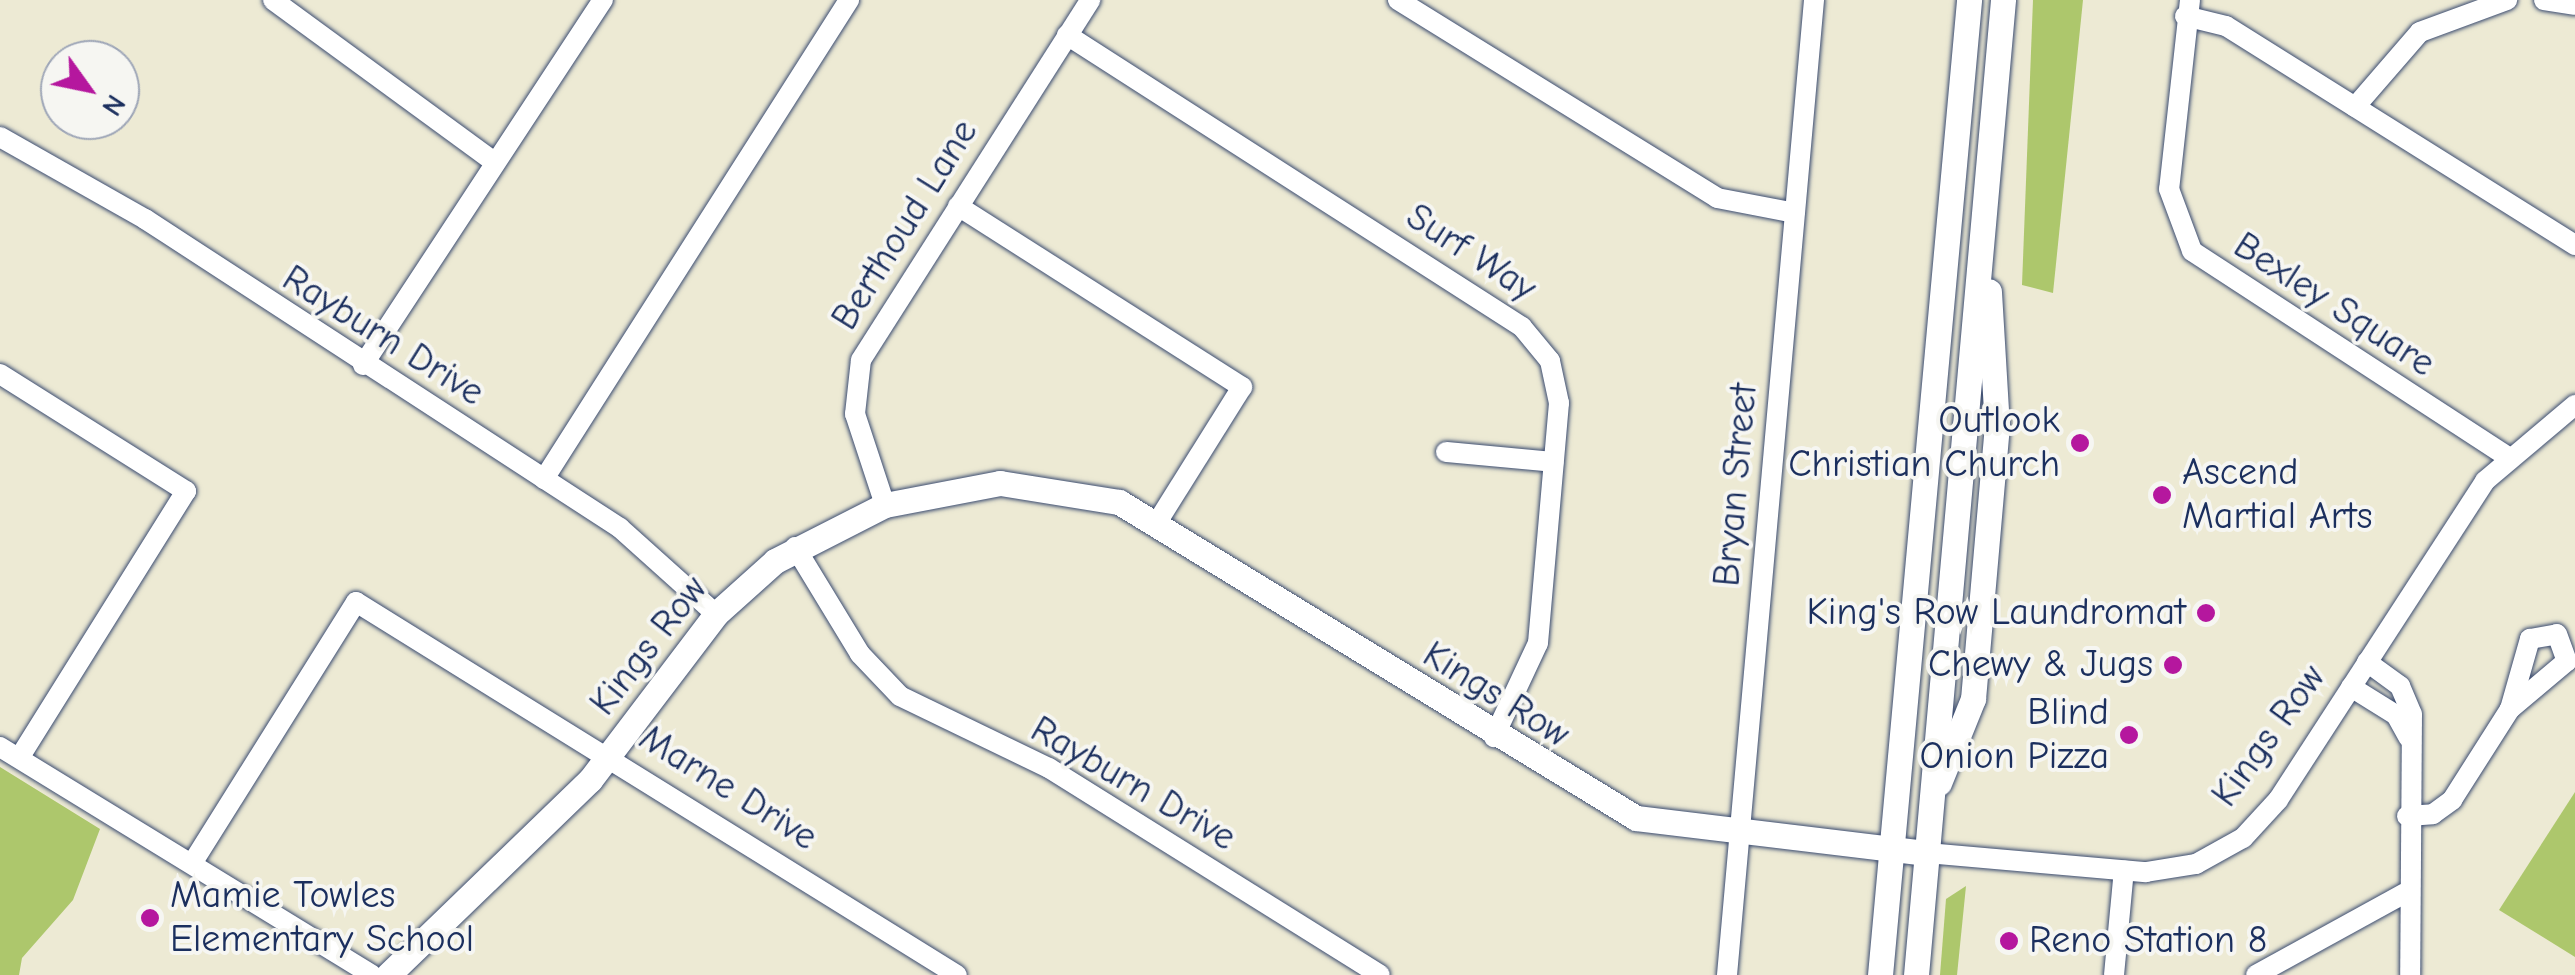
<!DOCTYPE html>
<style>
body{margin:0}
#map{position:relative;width:2575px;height:975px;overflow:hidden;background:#edead4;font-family:"Comic Neue",sans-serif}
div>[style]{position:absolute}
.green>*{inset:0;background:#adc76c}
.roads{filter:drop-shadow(0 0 2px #3a4b70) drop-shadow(0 0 2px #3a4b70)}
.minor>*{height:20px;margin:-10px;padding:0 10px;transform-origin:10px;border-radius:10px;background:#fff}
.major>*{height:25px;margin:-12.5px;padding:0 12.5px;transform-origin:12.5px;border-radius:12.5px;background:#fff}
.dots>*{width:28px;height:28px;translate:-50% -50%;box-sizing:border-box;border:5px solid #f6f6f2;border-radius:50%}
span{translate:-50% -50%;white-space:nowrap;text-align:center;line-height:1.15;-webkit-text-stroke:8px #f6f6f2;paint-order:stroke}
.street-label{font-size:38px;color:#1b2f5e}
.poi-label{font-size:38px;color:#1b2f5e}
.right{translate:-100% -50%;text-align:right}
.left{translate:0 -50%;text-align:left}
.north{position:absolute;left:40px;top:40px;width:100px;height:100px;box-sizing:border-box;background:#f6f6f2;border:2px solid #9ea6b7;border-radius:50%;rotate:123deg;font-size:28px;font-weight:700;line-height:40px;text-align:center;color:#1b2f5e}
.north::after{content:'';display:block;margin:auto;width:35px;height:45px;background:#b5179e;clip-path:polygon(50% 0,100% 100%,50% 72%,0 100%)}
</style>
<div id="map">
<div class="green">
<div style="clip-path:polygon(2033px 0,2083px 0,2053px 293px,2022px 285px)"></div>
<div style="clip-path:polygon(0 767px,100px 829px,73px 900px,22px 958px,19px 975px,0 975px)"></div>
<div style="clip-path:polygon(2575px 792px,2575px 957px,2499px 910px)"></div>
<div style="clip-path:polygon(1966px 886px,1957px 975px,1940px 975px,1946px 899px)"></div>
</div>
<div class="roads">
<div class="minor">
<div style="left:273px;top:0;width:274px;rotate:36.2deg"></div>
<div style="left:1398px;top:0;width:375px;rotate:31.8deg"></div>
<div style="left:1717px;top:198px;width:79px;rotate:10.9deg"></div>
<div style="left:2190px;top:0;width:190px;rotate:96.3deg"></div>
<div style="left:2169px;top:189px;width:66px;rotate:69.6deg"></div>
<div style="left:2192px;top:251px;width:375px;rotate:33.1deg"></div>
<div style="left:2544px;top:0;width:31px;rotate:9deg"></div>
<div style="left:2185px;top:16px;width:42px;rotate:13.7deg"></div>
<div style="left:2226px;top:26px;width:412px;rotate:32.1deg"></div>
<div style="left:1067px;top:35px;width:541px;rotate:32.69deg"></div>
<div style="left:1522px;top:327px;width:44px;rotate:50.5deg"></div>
<div style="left:1550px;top:361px;width:43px;rotate:77.9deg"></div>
<div style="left:1559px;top:403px;width:241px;rotate:95deg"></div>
<div style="left:1538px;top:643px;width:104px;rotate:115.1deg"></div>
<div style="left:2355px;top:107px;width:99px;rotate:-49.1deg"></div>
<div style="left:2420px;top:32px;width:93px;rotate:-20.2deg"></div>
<div style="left:0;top:137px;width:167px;rotate:29.5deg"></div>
<div style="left:145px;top:219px;width:567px;rotate:33.05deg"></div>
<div style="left:620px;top:528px;width:129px;rotate:41.9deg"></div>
<div style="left:958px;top:206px;width:337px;rotate:32.5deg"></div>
<div style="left:1242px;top:387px;width:162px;rotate:122.1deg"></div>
<div style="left:363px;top:365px;width:437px;rotate:-56.7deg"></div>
<div style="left:0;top:374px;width:220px;rotate:32.2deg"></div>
<div style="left:186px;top:491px;width:311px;rotate:122deg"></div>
<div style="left:1446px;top:452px;width:108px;rotate:5.3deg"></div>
<div style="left:544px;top:479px;width:568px;rotate:-57.51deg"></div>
<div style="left:885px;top:505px;width:96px;rotate:-108.2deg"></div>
<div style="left:855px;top:414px;width:54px;rotate:-83.7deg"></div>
<div style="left:861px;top:360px;width:427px;rotate:-57.5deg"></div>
<div style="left:795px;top:547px;width:125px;rotate:58.7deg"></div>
<div style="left:860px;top:654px;width:58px;rotate:46.4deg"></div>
<div style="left:900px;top:696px;width:165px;rotate:25.8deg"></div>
<div style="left:1049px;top:768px;width:390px;rotate:32deg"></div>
<div style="left:2367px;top:662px;width:41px;rotate:36deg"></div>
<div style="left:2400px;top:686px;width:30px;rotate:67deg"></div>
<div style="left:2412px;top:714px;width:261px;rotate:90.4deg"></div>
<div style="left:2351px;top:687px;width:53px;rotate:31.9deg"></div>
<div style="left:2396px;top:715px;width:26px;rotate:61deg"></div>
<div style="left:0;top:747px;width:436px;rotate:31.5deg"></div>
<div style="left:2407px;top:816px;width:26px;rotate:-4deg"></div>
<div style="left:2433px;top:814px;width:24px;rotate:-36deg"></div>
<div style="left:2452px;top:800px;width:108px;rotate:-57.5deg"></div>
<div style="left:2510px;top:709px;width:73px;rotate:-74.1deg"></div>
<div style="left:2530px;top:639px;width:27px;rotate:-10deg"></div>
<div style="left:2557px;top:634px;width:29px;rotate:70deg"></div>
<div style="left:2567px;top:661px;width:75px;rotate:139.9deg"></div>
<div style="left:1927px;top:853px;width:220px;rotate:5deg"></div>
<div style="left:2146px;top:872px;width:51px;rotate:-9.1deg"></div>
<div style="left:2196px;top:864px;width:54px;rotate:-29deg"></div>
<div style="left:2243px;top:838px;width:52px;rotate:-47.4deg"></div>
<div style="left:2278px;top:800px;width:380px;rotate:-57deg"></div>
<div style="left:2485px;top:481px;width:118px;rotate:-40.2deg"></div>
<div style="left:193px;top:862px;width:307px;rotate:-57.9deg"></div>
<div style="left:356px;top:602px;width:707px;rotate:31.83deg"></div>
<div style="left:1727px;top:975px;width:979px;rotate:-84.9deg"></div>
<div style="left:2114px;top:975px;width:105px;rotate:-84.6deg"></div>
<div style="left:2256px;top:975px;width:170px;rotate:-28.8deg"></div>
</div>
<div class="major">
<div style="left:1939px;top:783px;width:91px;rotate:-68deg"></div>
<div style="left:1973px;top:699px;width:273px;rotate:-85deg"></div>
<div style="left:1997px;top:427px;width:136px;rotate:-93.4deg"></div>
<div style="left:388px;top:975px;width:281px;rotate:-44deg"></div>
<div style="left:590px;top:780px;width:208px;rotate:-52.8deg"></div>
<div style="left:716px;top:614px;width:79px;rotate:-41.9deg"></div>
<div style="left:775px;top:561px;width:123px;rotate:-27deg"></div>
<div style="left:885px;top:505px;width:117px;rotate:-10.8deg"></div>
<div style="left:1000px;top:483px;width:121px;rotate:9.1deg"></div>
<div style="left:1119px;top:502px;width:606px;rotate:31.43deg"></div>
<div style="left:1636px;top:818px;width:293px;rotate:6.9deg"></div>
<div style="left:1880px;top:975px;width:979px;rotate:-84.78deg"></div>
<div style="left:1916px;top:975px;width:979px;rotate:-84.9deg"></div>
</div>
</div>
<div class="dots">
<div style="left:2080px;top:443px;background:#b5179e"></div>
<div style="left:2162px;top:495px;background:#b5179e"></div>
<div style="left:2206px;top:613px;background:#b5179e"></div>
<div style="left:2173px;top:665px;background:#b5179e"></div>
<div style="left:2129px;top:735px;background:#b5179e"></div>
<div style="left:150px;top:918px;background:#b5179e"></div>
<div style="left:2009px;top:941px;background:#b5179e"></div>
</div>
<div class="street-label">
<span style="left:905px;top:225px;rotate:-58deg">Berthoud Lane</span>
<span style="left:1471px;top:253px;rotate:33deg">Surf Way</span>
<span style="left:2334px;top:305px;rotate:33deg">Bexley Square</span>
<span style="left:383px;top:336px;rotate:32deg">Rayburn Drive</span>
<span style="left:1736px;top:485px;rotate:-85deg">Bryan Street</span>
<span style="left:649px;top:646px;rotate:-52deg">Kings Row</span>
<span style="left:1496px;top:695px;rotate:32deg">Kings Row</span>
<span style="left:2269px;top:736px;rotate:-54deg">Kings Row</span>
<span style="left:1133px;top:784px;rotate:30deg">Rayburn Drive</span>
<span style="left:728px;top:788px;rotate:32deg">Marne Drive</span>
</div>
<div class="poi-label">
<span class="right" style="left:2060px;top:443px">Outlook<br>Christian Church</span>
<span class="left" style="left:2182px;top:495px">Ascend<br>Martial Arts</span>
<span class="right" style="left:2186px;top:613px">King's Row Laundromat</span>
<span class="right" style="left:2153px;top:665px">Chewy &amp; Jugs</span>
<span class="right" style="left:2109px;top:735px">Blind<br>Onion Pizza</span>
<span class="left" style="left:170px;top:918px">Mamie Towles<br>Elementary School</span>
<span class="left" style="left:2029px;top:941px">Reno Station 8</span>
</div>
<div class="north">N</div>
</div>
